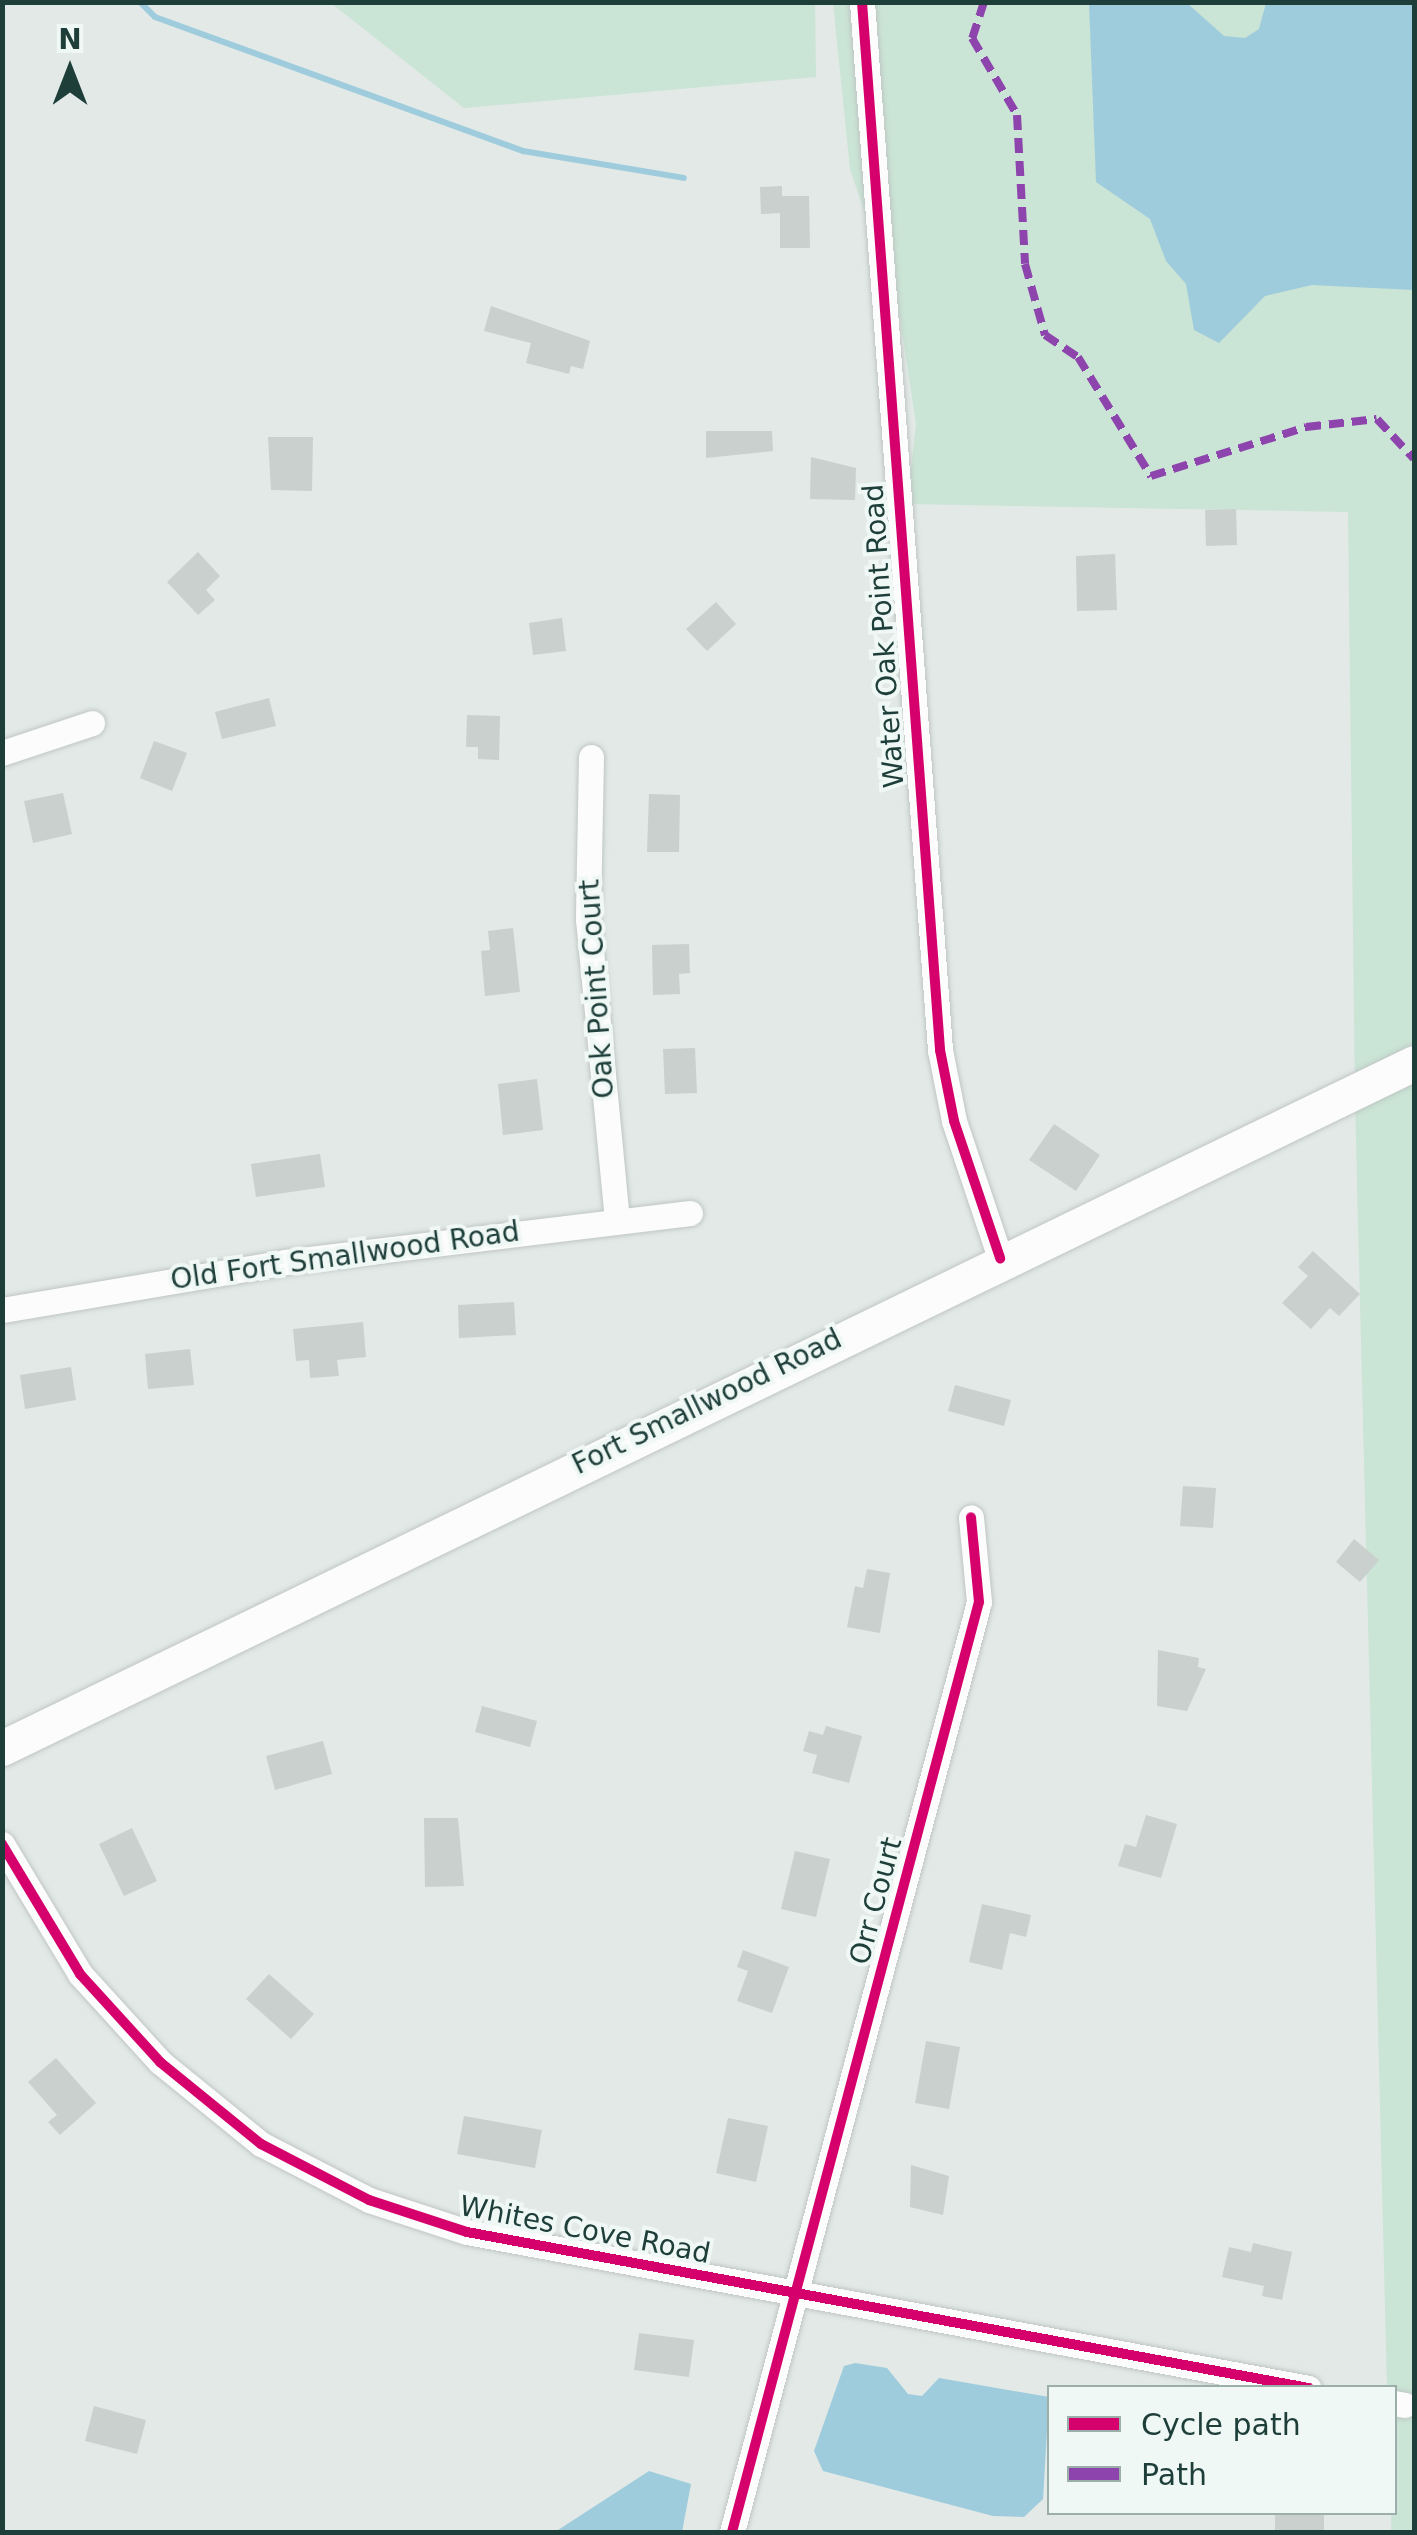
<!DOCTYPE html>
<style>
body{margin:0}
#map{position:relative;width:1417px;height:2535px;overflow:hidden;background:#e2e9e7;font-family:"DejaVu Sans",sans-serif}
div>[style]{position:absolute}
.green>*{inset:0;background:#cae4d5}
.water>*{inset:0;background:#9eccdc}
.stream>*{height:6px;margin:-3px;padding:0 3px;transform-origin:3px;border-radius:3px;background:#9eccdc}
.building>*{inset:0;background:#c9d0ce}
.roads{filter:drop-shadow(0 0 2px #bfc6c4) drop-shadow(0 0 2px #bfc6c4)}
.street>*{height:25px;margin:-12.5px;padding:0 12.5px;transform-origin:12.5px;border-radius:12.5px;background:#fbfcfb}
.secondary>*{height:35px;margin:-17.5px;padding:0 17.5px;transform-origin:17.5px;border-radius:17.5px;background:#fbfcfb}
.quiet>*{height:8px;margin-top:-4px;transform-origin:0;background:repeating-linear-gradient(90deg,#8e44ad 0 15px,transparent 0 23px)}
.cycleway>*{height:10px;margin:-5px;padding:0 5px;transform-origin:5px;border-radius:5px;background:#d6006c}
span{translate:-50% -50%;white-space:nowrap;text-align:center;line-height:1.15;-webkit-text-stroke:8px #f0f8f5;paint-order:stroke}
.street-label{font-size:28px;color:#1e3e3a}
.frame{position:absolute;inset:0;border:5px solid #1e3e3a;pointer-events:none}
.legend{position:absolute;left:1047px;top:2385px;width:350px;height:130px;box-sizing:border-box;background:#f0f8f5;border:2px solid #9caeaa;margin:0;padding:12px 18px;list-style:none;font-size:30px;color:#1e3e3a}
.legend li{display:flex;align-items:center;gap:20px;height:50px}
.legend b{width:50px;border:2px solid #9caeaa}
.north{position:absolute;left:20px;top:20px;width:100px;height:100px;-webkit-text-stroke:8px #f0f8f5;paint-order:stroke;rotate:0deg;font-size:28px;font-weight:700;line-height:40px;text-align:center;color:#1e3e3a}
.north::after{content:'';display:block;margin:auto;width:35px;height:45px;background:#1e3e3a;clip-path:polygon(50% 0,100% 100%,50% 72%,0 100%)}
</style>
<div id="map">
<div class="green">
<div style="clip-path:polygon(331px 3px,815px 3px,816px 77px,464px 108px)"></div>
<div style="clip-path:polygon(833px 3px,1414px 3px,1414px 2532px,1391px 2532px,1394px 2388px,1387px 2387px,1355px 1100px,1348px 512px,907px 504px,916px 424px,900px 318px,850px 169px)"></div>
</div>
<div class="water">
<div style="clip-path:polygon(1089px 3px,1187px 3px,1224px 36px,1245px 38px,1259px 29px,1266px 3px,1414px 3px,1414px 290px,1312px 285px,1265px 296px,1219px 343px,1194px 330px,1186px 284px,1166px 261px,1150px 219px,1096px 182px)"></div>
<div style="clip-path:polygon(855px 2363px,887px 2368px,908px 2394px,922px 2396px,939px 2378px,1049px 2397px,1043px 2499px,1024px 2517px,993px 2516px,823px 2471px,814px 2451px,844px 2366px)"></div>
<div style="clip-path:polygon(649px 2471px,691px 2484px,682px 2532px,555px 2532px)"></div>
</div>
<div class="stream">
<div style="left:140px;top:2px;width:21px;rotate:45deg"></div>
<div style="left:155px;top:17px;width:392px;rotate:20deg"></div>
<div style="left:523px;top:151px;width:163px;rotate:9.5deg"></div>
</div>
<div class="building">
<div style="clip-path:polygon(782px 186px,782px 196px,809px 196px,810px 248px,780px 248px,780px 213px,761px 214px,760px 187px)"></div>
<div style="clip-path:polygon(491px 306px,590px 341px,583px 369px,571px 366px,569px 374px,526px 363px,531px 343px,484px 331px)"></div>
<div style="clip-path:polygon(706px 431px,772px 431px,773px 451px,706px 458px)"></div>
<div style="clip-path:polygon(268px 437px,313px 437px,312px 491px,271px 490px)"></div>
<div style="clip-path:polygon(811px 457px,856px 468px,855px 500px,810px 499px)"></div>
<div style="clip-path:polygon(1236px 509px,1237px 545px,1206px 546px,1205px 510px)"></div>
<div style="clip-path:polygon(198px 552px,220px 576px,206px 590px,215px 600px,198px 615px,167px 582px)"></div>
<div style="clip-path:polygon(1115px 554px,1117px 610px,1077px 611px,1076px 556px)"></div>
<div style="clip-path:polygon(716px 602px,736px 624px,707px 651px,686px 629px)"></div>
<div style="clip-path:polygon(562px 618px,566px 651px,533px 655px,529px 623px)"></div>
<div style="clip-path:polygon(269px 698px,276px 726px,222px 739px,215px 712px)"></div>
<div style="clip-path:polygon(467px 715px,500px 716px,499px 760px,478px 759px,478px 747px,466px 747px)"></div>
<div style="clip-path:polygon(154px 741px,187px 753px,172px 791px,140px 778px)"></div>
<div style="clip-path:polygon(63px 793px,72px 834px,33px 843px,24px 801px)"></div>
<div style="clip-path:polygon(649px 794px,680px 795px,679px 852px,647px 852px)"></div>
<div style="clip-path:polygon(513px 928px,520px 992px,485px 996px,481px 951px,490px 950px,488px 931px)"></div>
<div style="clip-path:polygon(689px 944px,690px 973px,679px 974px,680px 994px,653px 995px,652px 945px)"></div>
<div style="clip-path:polygon(695px 1048px,697px 1093px,665px 1094px,663px 1049px)"></div>
<div style="clip-path:polygon(537px 1079px,543px 1130px,503px 1135px,498px 1084px)"></div>
<div style="clip-path:polygon(1054px 1124px,1100px 1155px,1076px 1191px,1029px 1160px)"></div>
<div style="clip-path:polygon(320px 1154px,325px 1187px,256px 1197px,251px 1164px)"></div>
<div style="clip-path:polygon(1313px 1251px,1360px 1294px,1339px 1316px,1330px 1308px,1311px 1329px,1282px 1303px,1308px 1276px,1298px 1267px)"></div>
<div style="clip-path:polygon(514px 1302px,516px 1335px,459px 1338px,458px 1305px)"></div>
<div style="clip-path:polygon(363px 1322px,366px 1357px,337px 1360px,339px 1376px,310px 1378px,309px 1360px,296px 1361px,293px 1329px)"></div>
<div style="clip-path:polygon(190px 1349px,194px 1385px,148px 1389px,145px 1354px)"></div>
<div style="clip-path:polygon(71px 1367px,76px 1400px,25px 1409px,20px 1375px)"></div>
<div style="clip-path:polygon(955px 1385px,1011px 1400px,1004px 1426px,948px 1411px)"></div>
<div style="clip-path:polygon(1183px 1486px,1216px 1488px,1213px 1528px,1180px 1526px)"></div>
<div style="clip-path:polygon(1354px 1539px,1379px 1560px,1360px 1582px,1336px 1562px)"></div>
<div style="clip-path:polygon(867px 1569px,890px 1573px,880px 1633px,847px 1627px,855px 1586px,863px 1588px)"></div>
<div style="clip-path:polygon(1158px 1650px,1199px 1658px,1198px 1667px,1206px 1669px,1187px 1711px,1157px 1706px)"></div>
<div style="clip-path:polygon(482px 1706px,537px 1721px,530px 1747px,475px 1732px)"></div>
<div style="clip-path:polygon(826px 1726px,862px 1736px,849px 1783px,812px 1773px,817px 1755px,803px 1751px,809px 1731px,823px 1735px)"></div>
<div style="clip-path:polygon(323px 1741px,332px 1774px,275px 1790px,266px 1756px)"></div>
<div style="clip-path:polygon(1146px 1815px,1177px 1824px,1161px 1878px,1118px 1866px,1125px 1844px,1136px 1847px)"></div>
<div style="clip-path:polygon(424px 1818px,458px 1818px,464px 1886px,425px 1887px)"></div>
<div style="clip-path:polygon(132px 1828px,157px 1881px,124px 1896px,99px 1844px)"></div>
<div style="clip-path:polygon(795px 1851px,830px 1859px,816px 1917px,781px 1909px)"></div>
<div style="clip-path:polygon(982px 1904px,1031px 1915px,1026px 1937px,1010px 1933px,1002px 1970px,969px 1962px)"></div>
<div style="clip-path:polygon(743px 1950px,789px 1967px,772px 2013px,737px 2001px,748px 1971px,737px 1967px)"></div>
<div style="clip-path:polygon(269px 1974px,314px 2014px,291px 2039px,246px 1999px)"></div>
<div style="clip-path:polygon(926px 2041px,960px 2047px,949px 2109px,915px 2103px)"></div>
<div style="clip-path:polygon(56px 2058px,96px 2103px,60px 2135px,48px 2122px,57px 2115px,28px 2082px)"></div>
<div style="clip-path:polygon(464px 2116px,542px 2130px,535px 2168px,457px 2154px)"></div>
<div style="clip-path:polygon(728px 2118px,768px 2126px,756px 2182px,716px 2173px)"></div>
<div style="clip-path:polygon(911px 2165px,949px 2176px,943px 2215px,910px 2207px)"></div>
<div style="clip-path:polygon(1253px 2243px,1292px 2252px,1282px 2300px,1262px 2296px,1264px 2286px,1222px 2277px,1229px 2247px,1251px 2252px)"></div>
<div style="clip-path:polygon(639px 2333px,694px 2340px,689px 2377px,634px 2370px)"></div>
<div style="clip-path:polygon(94px 2406px,146px 2420px,137px 2454px,85px 2441px)"></div>
<div style="clip-path:polygon(1275px 2512px,1324px 2512px,1324px 2532px,1275px 2532px)"></div>
</div>
<div class="roads">
<div class="street">
<div style="left:862px;top:2px;width:1051px;rotate:85.74deg"></div>
<div style="left:940px;top:1050px;width:72px;rotate:78.8deg"></div>
<div style="left:954px;top:1121px;width:145px;rotate:71.4deg"></div>
<div style="left:2px;top:753px;width:95px;rotate:-18.4deg"></div>
<div style="left:591px;top:757px;width:162px;rotate:91.1deg"></div>
<div style="left:588px;top:919px;width:302px;rotate:84.5deg"></div>
<div style="left:2px;top:1310px;width:287px;rotate:-9.6deg"></div>
<div style="left:285px;top:1262px;width:408px;rotate:-6.9deg"></div>
<div style="left:2px;top:1844px;width:152px;rotate:59deg"></div>
<div style="left:80px;top:1974px;width:119px;rotate:47.7deg"></div>
<div style="left:160px;top:2062px;width:130px;rotate:39.1deg"></div>
<div style="left:261px;top:2144px;width:122px;rotate:27.4deg"></div>
<div style="left:369px;top:2200px;width:103px;rotate:18.1deg"></div>
<div style="left:467px;top:2232px;width:856px;rotate:10.5deg"></div>
<div style="left:1394px;top:2403px;width:11px;rotate:10deg"></div>
<div style="left:732px;top:2532px;width:962px;rotate:-75.13deg"></div>
<div style="left:979px;top:1602px;width:85px;rotate:-95.4deg"></div>
</div>
<div class="secondary">
<div style="left:2px;top:1748px;width:1569px;rotate:-25.88deg"></div>
</div>
</div>
<div class="quiet">
<div style="left:984px;top:2px;width:38px;rotate:108deg"></div>
<div style="left:972px;top:38px;width:89px;rotate:59.7deg"></div>
<div style="left:1017px;top:115px;width:149px;rotate:86.9deg"></div>
<div style="left:1025px;top:264px;width:74px;rotate:74.3deg"></div>
<div style="left:1045px;top:335px;width:40px;rotate:34deg"></div>
<div style="left:1078px;top:357px;width:140px;rotate:58.5deg"></div>
<div style="left:1151px;top:476px;width:163px;rotate:-17.5deg"></div>
<div style="left:1306px;top:427px;width:71px;rotate:-6.4deg"></div>
<div style="left:1377px;top:419px;width:54px;rotate:47.2deg"></div>
</div>
<div class="cycleway">
<div style="left:862px;top:2px;width:1051px;rotate:85.74deg"></div>
<div style="left:940px;top:1050px;width:72px;rotate:78.8deg"></div>
<div style="left:954px;top:1121px;width:145px;rotate:71.4deg"></div>
<div style="left:2px;top:1844px;width:152px;rotate:59deg"></div>
<div style="left:80px;top:1974px;width:119px;rotate:47.7deg"></div>
<div style="left:160px;top:2062px;width:130px;rotate:39.1deg"></div>
<div style="left:261px;top:2144px;width:122px;rotate:27.4deg"></div>
<div style="left:369px;top:2200px;width:103px;rotate:18.1deg"></div>
<div style="left:467px;top:2232px;width:856px;rotate:10.5deg"></div>
<div style="left:732px;top:2532px;width:962px;rotate:-75.13deg"></div>
<div style="left:979px;top:1602px;width:85px;rotate:-95.4deg"></div>
</div>
<div class="street-label">
<span style="left:884px;top:636px;rotate:-94deg">Water Oak Point Road</span>
<span style="left:597px;top:989px;rotate:-94deg">Oak Point Court</span>
<span style="left:345px;top:1256px;rotate:-8deg">Old Fort Smallwood Road</span>
<span style="left:707px;top:1402px;rotate:-26deg">Fort Smallwood Road</span>
<span style="left:876px;top:1901px;rotate:-75deg">Orr Court</span>
<span style="left:585px;top:2230px;rotate:11deg">Whites Cove Road</span>
</div>
<div class="frame"></div>
<ul class="legend">
<li><b style="height:12px;background:#d6006c"></b>Cycle path</li>
<li><b style="height:12px;background:#8e44ad"></b>Path</li>
</ul>
<div class="north">N</div>
</div>
